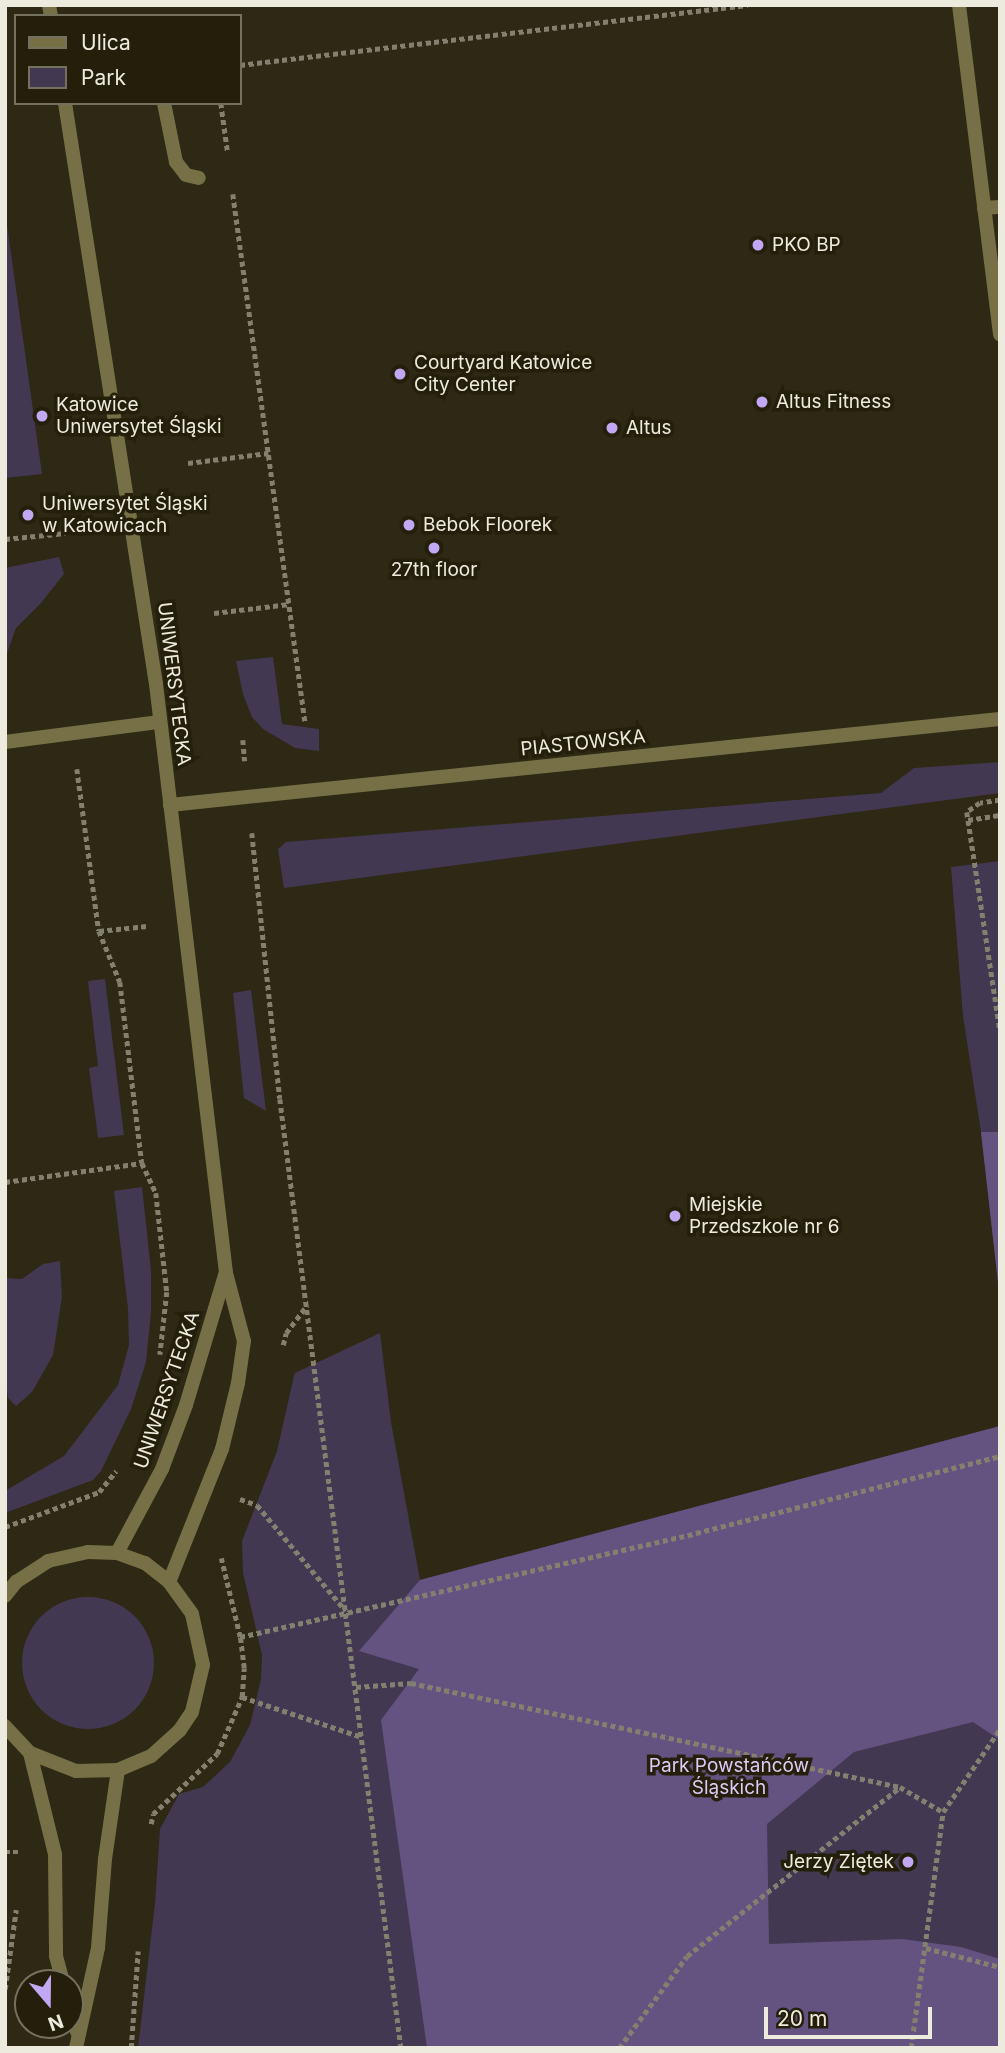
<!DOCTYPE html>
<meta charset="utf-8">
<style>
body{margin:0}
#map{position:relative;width:1005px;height:2053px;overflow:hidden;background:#2d2914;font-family:Inter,sans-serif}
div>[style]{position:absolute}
.green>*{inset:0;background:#423852}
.round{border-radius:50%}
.forest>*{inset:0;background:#645381}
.path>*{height:4.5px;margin-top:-2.25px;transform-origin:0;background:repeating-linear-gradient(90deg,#83806f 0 5px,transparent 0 8.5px)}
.service>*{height:14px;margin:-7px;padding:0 7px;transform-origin:7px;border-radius:7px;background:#777046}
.minor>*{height:14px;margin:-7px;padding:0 7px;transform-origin:7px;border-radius:7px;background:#777046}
.dots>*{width:19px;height:19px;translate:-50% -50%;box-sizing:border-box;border:4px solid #231f0b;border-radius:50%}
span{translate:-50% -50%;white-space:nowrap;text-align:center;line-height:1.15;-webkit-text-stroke:7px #231f0b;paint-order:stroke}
.poi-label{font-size:19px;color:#edebde}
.left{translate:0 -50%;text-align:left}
.right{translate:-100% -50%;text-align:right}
.street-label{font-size:19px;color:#edebde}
.park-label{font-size:19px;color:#dacbf7}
.frame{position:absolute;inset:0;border:7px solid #edebde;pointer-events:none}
.legend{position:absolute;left:14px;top:14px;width:228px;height:91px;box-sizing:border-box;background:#231f0b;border:2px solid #74715f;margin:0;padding:9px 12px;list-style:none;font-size:21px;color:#edebde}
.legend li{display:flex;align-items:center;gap:14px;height:35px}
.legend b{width:35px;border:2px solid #74715f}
.north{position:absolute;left:14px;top:1969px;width:70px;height:70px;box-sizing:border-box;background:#231f0b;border:2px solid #74715f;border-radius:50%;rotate:160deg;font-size:19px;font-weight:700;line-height:28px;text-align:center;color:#edebde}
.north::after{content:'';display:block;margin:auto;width:24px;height:32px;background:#c2a7f2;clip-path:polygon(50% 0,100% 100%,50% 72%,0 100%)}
.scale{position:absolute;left:764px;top:2007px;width:168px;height:32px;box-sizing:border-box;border:4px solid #edebde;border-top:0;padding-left:9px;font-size:21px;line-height:24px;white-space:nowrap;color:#edebde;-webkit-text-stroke:5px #231f0b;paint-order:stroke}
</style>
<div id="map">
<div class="green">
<div style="clip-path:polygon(5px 211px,42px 474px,5px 478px)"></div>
<div style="clip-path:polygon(59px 557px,64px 574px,41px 603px,16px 628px,5px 659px,5px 568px)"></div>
<div style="clip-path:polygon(273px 657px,282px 724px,319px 729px,319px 751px,295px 748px,263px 729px,252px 717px,243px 694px,236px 661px)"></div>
<div style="clip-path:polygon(1000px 762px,1000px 793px,284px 888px,278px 849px,286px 842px,881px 793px,914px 768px)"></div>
<div style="clip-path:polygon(1000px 861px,1000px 1300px,981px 1132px,963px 1016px,951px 867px)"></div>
<div style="clip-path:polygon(105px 979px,124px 1135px,98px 1138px,89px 1068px,98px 1066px,88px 981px)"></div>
<div style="clip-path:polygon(251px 990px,266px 1111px,244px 1098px,233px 993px)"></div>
<div style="clip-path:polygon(142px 1187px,151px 1270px,151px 1313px,146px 1362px,131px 1409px,101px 1471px,93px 1480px,5px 1513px,5px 1491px,64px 1456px,118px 1385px,129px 1345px,128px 1308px,114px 1191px)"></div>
<div style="clip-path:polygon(60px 1261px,62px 1297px,53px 1355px,32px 1392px,16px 1406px,8px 1398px,5px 1375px,5px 1278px,22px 1279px,43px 1264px)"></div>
<div style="clip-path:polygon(380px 1333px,391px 1422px,420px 1580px,1000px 1426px,1000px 2048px,138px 2048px,155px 1903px,160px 1829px,179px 1794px,203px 1787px,230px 1762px,250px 1725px,261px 1679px,262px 1655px,243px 1573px,242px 1541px,277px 1451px,294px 1376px,295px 1373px)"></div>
<div class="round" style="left:22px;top:1597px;width:132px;height:132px"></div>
</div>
<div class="forest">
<div style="clip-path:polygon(981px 1132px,1000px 1132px,1000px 1300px)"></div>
<div style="clip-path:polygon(1000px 1426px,1000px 1740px,973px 1722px,854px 1752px,767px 1824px,769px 1944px,902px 1939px,961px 1947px,1000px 1959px,1000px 2048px,427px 2048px,381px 1720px,419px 1669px,359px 1651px,420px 1580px)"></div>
</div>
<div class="path">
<div style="left:240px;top:65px;width:511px;rotate:-6.75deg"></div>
<div style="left:221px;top:103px;width:51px;rotate:82.2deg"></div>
<div style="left:233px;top:194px;width:532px;rotate:82.22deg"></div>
<div style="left:188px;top:463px;width:81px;rotate:-7.1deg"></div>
<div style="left:5px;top:539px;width:61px;rotate:-5.6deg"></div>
<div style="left:214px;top:613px;width:76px;rotate:-6.8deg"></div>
<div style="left:243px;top:740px;width:21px;rotate:85deg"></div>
<div style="left:77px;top:769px;width:163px;rotate:82.3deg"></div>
<div style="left:99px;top:931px;width:55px;rotate:67.6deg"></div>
<div style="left:120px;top:982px;width:182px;rotate:83.1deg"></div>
<div style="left:142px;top:1163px;width:33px;rotate:65deg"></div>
<div style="left:156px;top:1193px;width:100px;rotate:83.7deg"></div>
<div style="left:167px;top:1292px;width:63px;rotate:96.3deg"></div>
<div style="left:1000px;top:800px;width:20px;rotate:171deg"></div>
<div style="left:980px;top:803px;width:16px;rotate:145deg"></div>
<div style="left:967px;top:812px;width:220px;rotate:81.4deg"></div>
<div style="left:968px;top:820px;width:32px;rotate:-9deg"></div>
<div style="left:252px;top:833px;width:267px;rotate:84deg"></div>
<div style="left:280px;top:1099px;width:957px;rotate:82.73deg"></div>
<div style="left:99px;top:931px;width:48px;rotate:-5.9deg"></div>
<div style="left:5px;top:1182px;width:138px;rotate:-7.9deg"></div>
<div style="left:283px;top:1345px;width:12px;rotate:-76deg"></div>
<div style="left:286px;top:1333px;width:35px;rotate:-53deg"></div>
<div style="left:240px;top:1499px;width:18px;rotate:19deg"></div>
<div style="left:257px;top:1505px;width:138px;rotate:50deg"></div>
<div style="left:5px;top:1527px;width:100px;rotate:-20.4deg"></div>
<div style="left:99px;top:1492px;width:27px;rotate:-51deg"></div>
<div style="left:240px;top:1637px;width:468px;rotate:-12.8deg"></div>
<div style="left:696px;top:1533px;width:314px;rotate:-14.2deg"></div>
<div style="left:356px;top:1687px;width:55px;rotate:-4.2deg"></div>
<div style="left:411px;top:1683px;width:500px;rotate:12deg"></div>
<div style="left:242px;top:1697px;width:126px;rotate:18.4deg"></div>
<div style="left:151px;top:1824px;width:10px;rotate:-79deg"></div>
<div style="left:153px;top:1814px;width:88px;rotate:-43.2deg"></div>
<div style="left:217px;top:1754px;width:62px;rotate:-66.3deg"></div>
<div style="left:242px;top:1697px;width:29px;rotate:-86deg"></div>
<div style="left:244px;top:1668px;width:31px;rotate:-97deg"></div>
<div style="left:240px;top:1637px;width:81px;rotate:-103.5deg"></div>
<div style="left:5px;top:1852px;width:13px"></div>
<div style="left:926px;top:1948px;width:76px;rotate:14.4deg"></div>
<div style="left:5px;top:1989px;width:80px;rotate:-82.1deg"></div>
<div style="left:131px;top:2048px;width:97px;rotate:-85.9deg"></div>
<div style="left:619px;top:2048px;width:114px;rotate:-53.5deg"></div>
<div style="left:687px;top:1956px;width:272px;rotate:-38.4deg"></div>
<div style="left:900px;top:1787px;width:50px;rotate:30.2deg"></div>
<div style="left:911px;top:2048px;width:238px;rotate:-82.3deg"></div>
<div style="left:943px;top:1812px;width:101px;rotate:-55.5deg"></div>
</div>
<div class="service">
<div style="left:164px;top:103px;width:60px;rotate:78.5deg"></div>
<div style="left:176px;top:162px;width:16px;rotate:52deg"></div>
<div style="left:186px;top:175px;width:13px;rotate:13deg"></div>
<div style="left:984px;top:208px;width:16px;rotate:-4deg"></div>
</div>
<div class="minor">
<div style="left:49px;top:5px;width:11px;rotate:80deg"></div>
<div style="left:959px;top:5px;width:332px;rotate:82.9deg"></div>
<div style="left:65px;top:103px;width:588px;rotate:81.1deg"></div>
<div style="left:156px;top:684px;width:593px;rotate:83.22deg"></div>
<div style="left:226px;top:1273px;width:70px;rotate:75.2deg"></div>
<div style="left:244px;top:1341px;width:42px;rotate:98.1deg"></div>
<div style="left:238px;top:1383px;width:68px;rotate:103.6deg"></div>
<div style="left:222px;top:1449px;width:143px;rotate:111.7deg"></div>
<div style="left:5px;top:742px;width:156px;rotate:-7.4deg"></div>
<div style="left:170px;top:805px;width:834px;rotate:-5.92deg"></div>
<div style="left:117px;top:1553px;width:95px;rotate:-61.8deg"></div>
<div style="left:162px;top:1469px;width:68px;rotate:-69.4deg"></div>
<div style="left:186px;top:1405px;width:136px;rotate:-73.3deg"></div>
<div style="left:5px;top:1596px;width:18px;rotate:-52deg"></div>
<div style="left:16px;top:1582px;width:38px;rotate:-33deg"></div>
<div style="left:48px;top:1561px;width:41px;rotate:-12.7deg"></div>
<div style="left:88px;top:1552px;width:29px;rotate:2deg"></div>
<div style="left:117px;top:1553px;width:30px;rotate:20deg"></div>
<div style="left:145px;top:1563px;width:31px;rotate:38deg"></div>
<div style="left:169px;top:1582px;width:39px;rotate:54deg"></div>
<div style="left:192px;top:1614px;width:52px;rotate:77.8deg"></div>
<div style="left:203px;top:1665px;width:48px;rotate:103.2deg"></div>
<div style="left:192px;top:1712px;width:22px;rotate:124deg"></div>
<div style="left:180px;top:1730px;width:39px;rotate:138deg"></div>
<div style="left:151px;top:1756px;width:36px;rotate:157deg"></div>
<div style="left:118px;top:1770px;width:42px;rotate:178.6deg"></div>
<div style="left:76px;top:1771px;width:49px;rotate:-158.6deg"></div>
<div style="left:30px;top:1753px;width:37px;rotate:-133deg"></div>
<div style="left:30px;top:1753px;width:104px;rotate:76.1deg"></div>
<div style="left:55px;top:1854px;width:102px;rotate:89.4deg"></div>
<div style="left:56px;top:1956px;width:28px;rotate:75deg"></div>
<div style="left:70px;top:2007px;width:26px;rotate:74deg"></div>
<div style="left:76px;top:2048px;width:102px;rotate:-77.6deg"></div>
<div style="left:98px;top:1948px;width:89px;rotate:-85.5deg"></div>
<div style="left:105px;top:1859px;width:90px;rotate:-81.7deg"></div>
</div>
<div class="dots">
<div style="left:758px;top:245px;background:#c2a7f2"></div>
<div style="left:400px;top:374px;background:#c2a7f2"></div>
<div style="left:762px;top:402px;background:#c2a7f2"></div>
<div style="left:42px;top:416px;background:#c2a7f2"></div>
<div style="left:612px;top:428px;background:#c2a7f2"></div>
<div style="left:28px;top:515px;background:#c2a7f2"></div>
<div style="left:409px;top:525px;background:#c2a7f2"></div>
<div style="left:434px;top:548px;background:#c2a7f2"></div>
<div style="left:675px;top:1216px;background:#c2a7f2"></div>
<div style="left:908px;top:1862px;background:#c2a7f2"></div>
</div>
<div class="poi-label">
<span class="left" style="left:772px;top:245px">PKO BP</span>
<span class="left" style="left:414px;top:374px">Courtyard Katowice<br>City Center</span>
<span class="left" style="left:776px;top:402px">Altus Fitness</span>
<span class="left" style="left:56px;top:416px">Katowice<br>Uniwersytet Śląski</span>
<span class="left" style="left:626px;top:428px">Altus</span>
<span class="left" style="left:42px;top:515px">Uniwersytet Śląski<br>w Katowicach</span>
<span class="left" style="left:423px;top:525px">Bebok Floorek</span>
<span style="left:434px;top:570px">27th floor</span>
<span class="left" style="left:689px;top:1216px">Miejskie<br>Przedszkole nr 6</span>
<span class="right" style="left:894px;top:1862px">Jerzy Ziętek</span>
</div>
<div class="street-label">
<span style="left:174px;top:684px;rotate:83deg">UNIWERSYTECKA</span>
<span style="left:583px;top:743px;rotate:-6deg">PIASTOWSKA</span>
<span style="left:167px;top:1390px;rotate:-71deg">UNIWERSYTECKA</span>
</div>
<div class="park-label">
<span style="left:729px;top:1777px">Park Powstańców<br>Śląskich</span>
</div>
<div class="frame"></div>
<ul class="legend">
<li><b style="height:9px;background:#777046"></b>Ulica</li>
<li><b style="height:19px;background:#423852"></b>Park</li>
</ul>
<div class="north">N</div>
<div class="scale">20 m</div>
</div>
